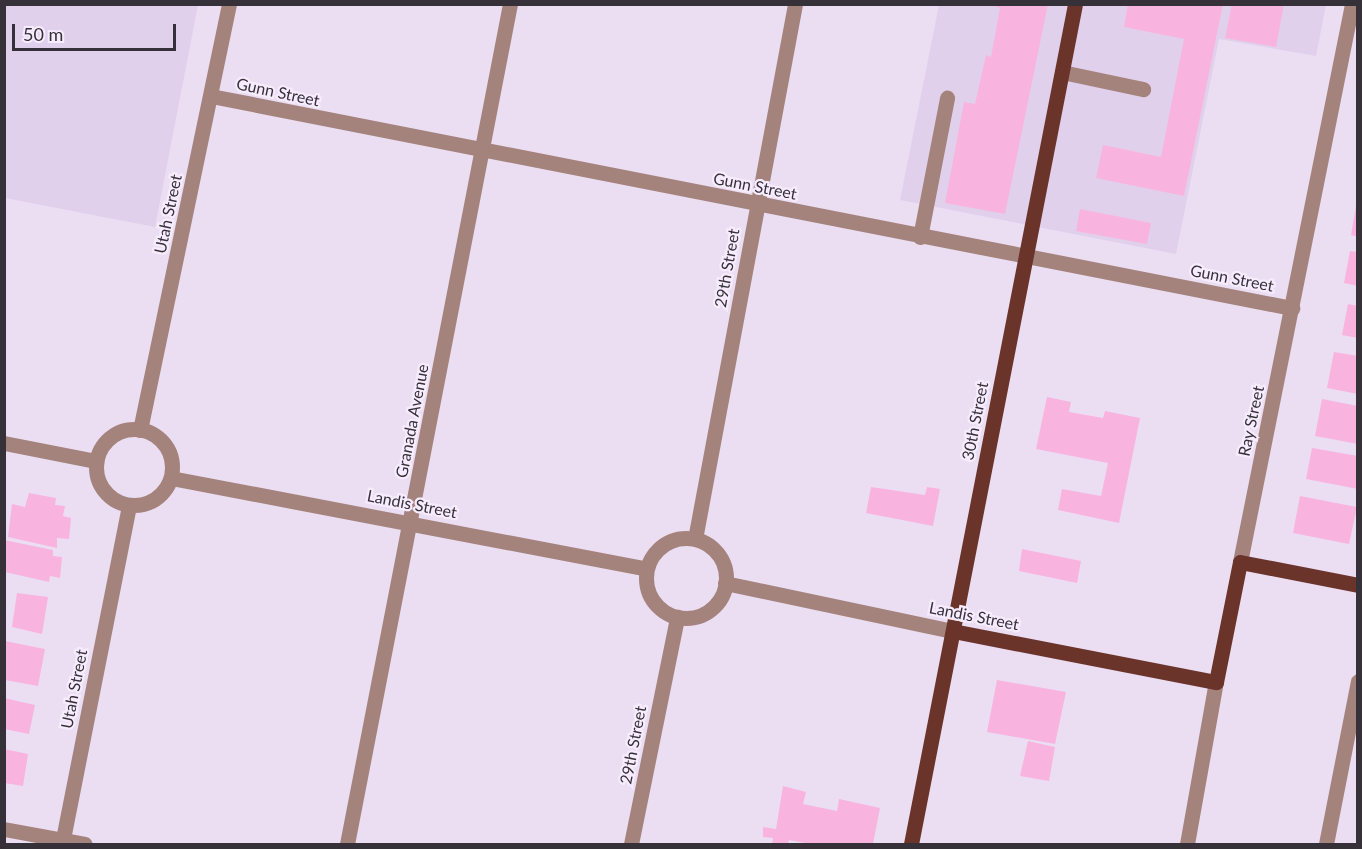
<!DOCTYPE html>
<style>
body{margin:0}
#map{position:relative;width:1362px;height:849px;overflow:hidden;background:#ebdef3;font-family:Lato,sans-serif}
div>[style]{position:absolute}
.built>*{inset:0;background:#e1d0eb}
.building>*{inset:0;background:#f8b4df}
.minor>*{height:15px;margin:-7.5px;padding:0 7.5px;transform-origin:7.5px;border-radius:7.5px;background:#a5837d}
.minor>.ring{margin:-7.5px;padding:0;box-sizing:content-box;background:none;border:15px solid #a5837d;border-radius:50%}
.major>*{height:15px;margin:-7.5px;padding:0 7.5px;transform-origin:7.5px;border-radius:7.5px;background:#6b342b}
span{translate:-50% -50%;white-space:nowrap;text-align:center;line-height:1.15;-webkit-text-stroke:4.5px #f7ecfd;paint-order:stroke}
.street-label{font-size:16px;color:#363139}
.frame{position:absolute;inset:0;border:6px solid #363139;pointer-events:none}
.scale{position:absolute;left:12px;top:24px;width:164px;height:27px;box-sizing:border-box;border:3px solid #363139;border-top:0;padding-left:8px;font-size:18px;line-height:21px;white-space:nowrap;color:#363139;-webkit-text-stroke:4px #f7ecfd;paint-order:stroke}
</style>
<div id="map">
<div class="built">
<div style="clip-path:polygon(4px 5px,198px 5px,155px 227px,5px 198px)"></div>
<div style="clip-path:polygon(939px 5px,1326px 5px,1316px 56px,1219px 39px,1176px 254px,900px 200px)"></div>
</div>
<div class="building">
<div style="clip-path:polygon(989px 4px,1048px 4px,1005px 214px,945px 203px,964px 102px,975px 104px,986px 55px,991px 57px,1000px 8px)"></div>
<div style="clip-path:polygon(1128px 4px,1223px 4px,1184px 196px,1096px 178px,1103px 145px,1161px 157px,1184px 39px,1124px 27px)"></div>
<div style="clip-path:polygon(1232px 4px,1284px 4px,1276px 47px,1225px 38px)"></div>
<div style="clip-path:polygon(1356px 206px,1358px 206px,1358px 237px,1351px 235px)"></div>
<div style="clip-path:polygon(1080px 209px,1151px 223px,1147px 244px,1076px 231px)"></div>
<div style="clip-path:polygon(1350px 251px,1358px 252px,1358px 286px,1344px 283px)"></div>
<div style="clip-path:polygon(1348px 304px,1358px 306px,1358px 338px,1342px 335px)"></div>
<div style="clip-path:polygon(1334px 352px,1358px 356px,1358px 394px,1327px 388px)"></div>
<div style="clip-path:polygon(1047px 397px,1071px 402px,1069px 412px,1103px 418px,1105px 411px,1140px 418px,1119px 523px,1058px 510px,1062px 489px,1101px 496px,1108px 463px,1036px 449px)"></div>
<div style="clip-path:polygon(1322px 399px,1358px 406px,1358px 444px,1315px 436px)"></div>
<div style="clip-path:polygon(1312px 448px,1358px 456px,1358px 489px,1306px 479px)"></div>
<div style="clip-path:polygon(871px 487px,925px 495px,927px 487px,940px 489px,933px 526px,866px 513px)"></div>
<div style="clip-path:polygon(29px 493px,56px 498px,55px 505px,65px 506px,63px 516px,71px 518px,69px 539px,57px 538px,57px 548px,8px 537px,12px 504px,25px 507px)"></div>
<div style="clip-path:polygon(1300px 496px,1357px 507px,1349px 544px,1293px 533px)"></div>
<div style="clip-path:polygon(4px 540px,53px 550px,53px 556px,62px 557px,60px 578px,50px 576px,49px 582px,5px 572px)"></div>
<div style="clip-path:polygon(1022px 549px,1081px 561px,1077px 583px,1019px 571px)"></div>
<div style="clip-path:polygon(17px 593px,48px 597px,42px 634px,12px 627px)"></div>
<div style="clip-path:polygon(5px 641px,45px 649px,38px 686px,5px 680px)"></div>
<div style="clip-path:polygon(997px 680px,1066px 692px,1055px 744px,987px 732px)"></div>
<div style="clip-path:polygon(4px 698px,35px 705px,29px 734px,4px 729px)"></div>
<div style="clip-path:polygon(1028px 741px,1055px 747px,1049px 781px,1020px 776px)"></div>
<div style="clip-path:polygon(4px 749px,28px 754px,23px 786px,4px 783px)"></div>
<div style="clip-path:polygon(783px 786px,806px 792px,803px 804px,837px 811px,839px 799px,880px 808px,873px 844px,810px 844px,789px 840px,788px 844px,772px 844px,773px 838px,763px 837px,763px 827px,776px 829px)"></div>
</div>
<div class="minor">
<div style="left:1062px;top:72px;width:83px;rotate:11.9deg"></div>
<div style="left:211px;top:96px;width:1102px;rotate:11.1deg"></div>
<div style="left:920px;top:237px;width:142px;rotate:-79deg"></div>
<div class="ring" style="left:96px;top:429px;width:61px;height:61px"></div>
<div style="left:140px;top:430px;width:435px;rotate:-78.2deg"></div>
<div style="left:4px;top:443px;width:94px;rotate:11.1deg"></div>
<div style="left:171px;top:478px;width:484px;rotate:10.8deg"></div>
<div class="ring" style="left:646px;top:538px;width:65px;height:65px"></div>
<div style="left:695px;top:539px;width:544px;rotate:-79.41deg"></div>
<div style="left:1240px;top:562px;width:569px;rotate:-78.65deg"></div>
<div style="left:725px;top:583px;width:233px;rotate:11.9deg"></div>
<div style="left:4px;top:829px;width:82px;rotate:10.5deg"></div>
<div style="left:62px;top:844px;width:345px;rotate:-78.8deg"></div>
<div style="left:347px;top:844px;width:856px;rotate:-79.02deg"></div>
<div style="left:631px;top:844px;width:232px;rotate:-78.5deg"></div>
<div style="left:1187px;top:844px;width:165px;rotate:-79.9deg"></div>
<div style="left:1326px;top:844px;width:166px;rotate:-78.9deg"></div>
</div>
<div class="major">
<div style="left:953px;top:631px;width:268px;rotate:11deg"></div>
<div style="left:1216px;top:682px;width:122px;rotate:-78.7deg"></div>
<div style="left:1240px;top:562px;width:120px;rotate:11deg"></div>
<div style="left:911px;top:844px;width:856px;rotate:-78.95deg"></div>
</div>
<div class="street-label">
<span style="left:278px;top:92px;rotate:12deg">Gunn Street</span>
<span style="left:755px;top:186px;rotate:11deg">Gunn Street</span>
<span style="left:168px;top:214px;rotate:-78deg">Utah Street</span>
<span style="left:727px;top:268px;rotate:-80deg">29th Street</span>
<span style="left:1232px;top:278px;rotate:11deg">Gunn Street</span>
<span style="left:412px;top:421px;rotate:-79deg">Granada Avenue</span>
<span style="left:975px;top:421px;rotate:-79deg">30th Street</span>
<span style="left:1251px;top:421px;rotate:-78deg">Ray Street</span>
<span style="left:412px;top:504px;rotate:11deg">Landis Street</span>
<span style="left:974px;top:616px;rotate:11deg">Landis Street</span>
<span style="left:74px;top:689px;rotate:-79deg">Utah Street</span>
<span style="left:633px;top:745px;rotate:-79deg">29th Street</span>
</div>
<div class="frame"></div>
<div class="scale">50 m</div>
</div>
